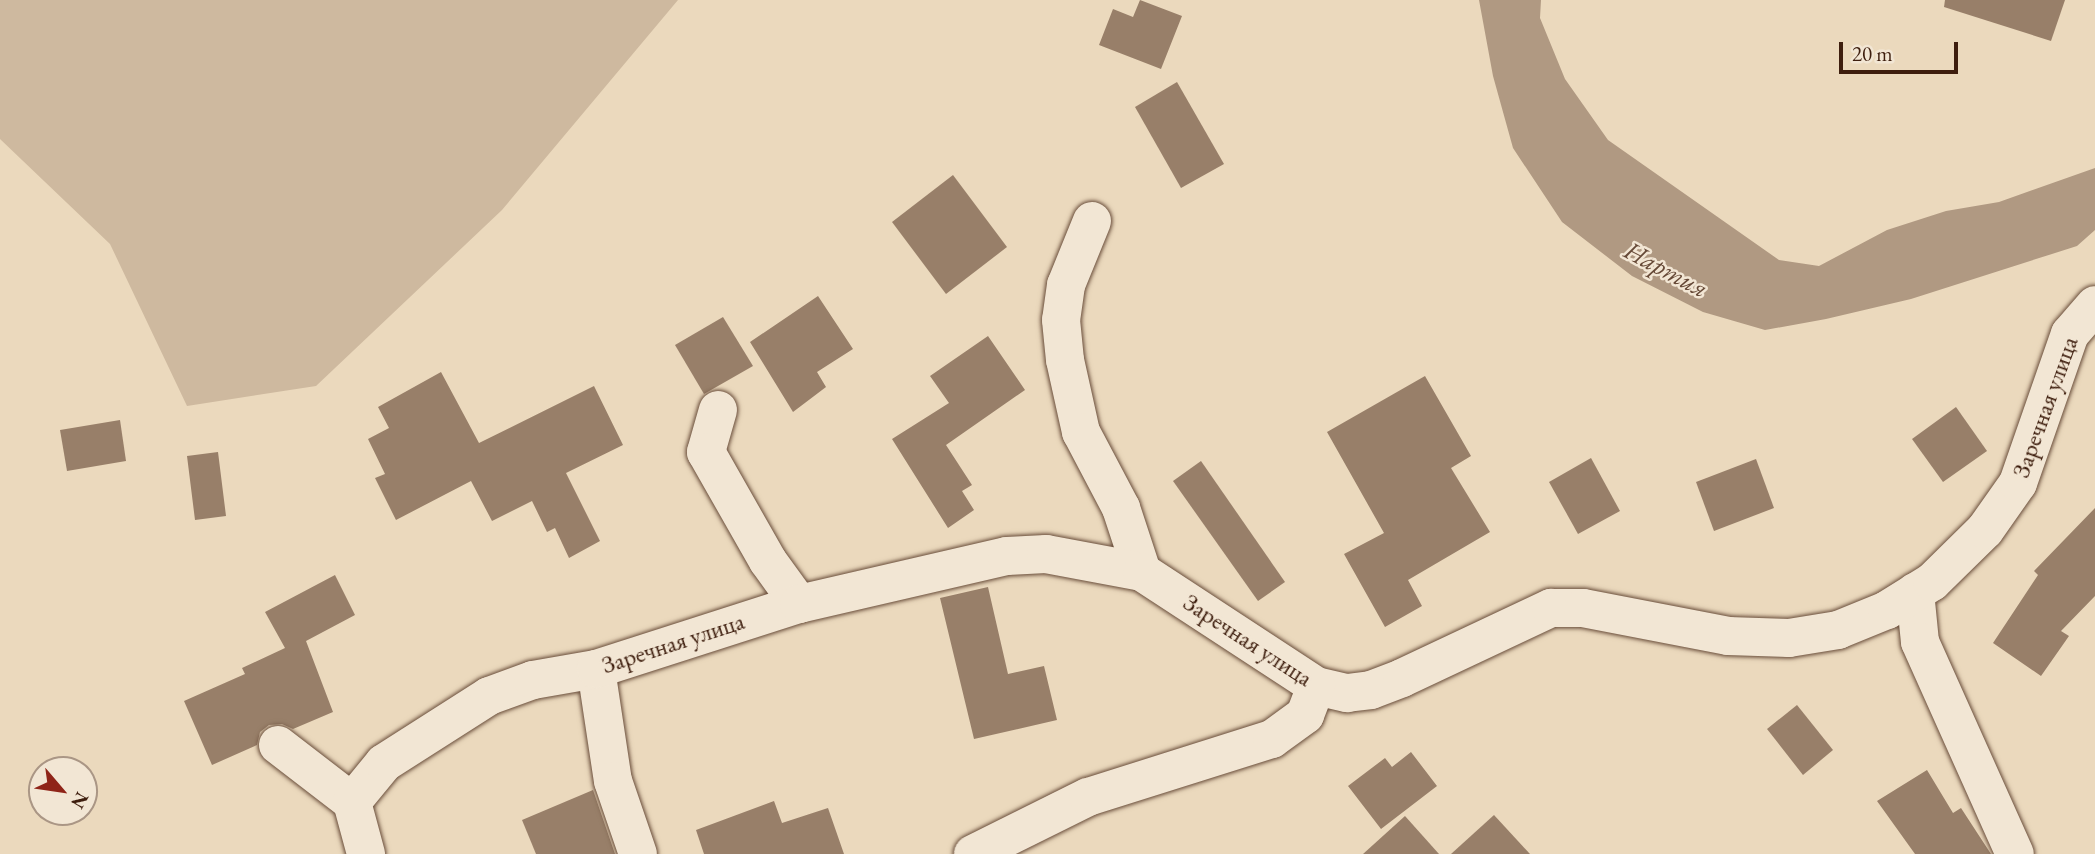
<!DOCTYPE html>
<meta charset="utf-8">
<style>
body{margin:0}
#map{position:relative;width:2095px;height:854px;overflow:hidden;background:#ebd9bd;font-family:"EB Garamond",serif}
div>[style]{position:absolute}
.green>*{inset:0;background:#ceb99f}
.water>*{inset:0;background:#b09982}
.building>*{inset:0;background:#987f69}
.roads{filter:drop-shadow(0 0 2px #694d3a) drop-shadow(0 0 2px #694d3a)}
.minor>*{height:38px;margin:-19px;padding:0 19px;transform-origin:19px;border-radius:19px;background:#f2e6d4}
span{translate:-50% -50%;white-space:nowrap;text-align:center;line-height:1.15;-webkit-text-stroke:5px #f2e6d4;paint-order:stroke}
.street-label{font-size:24px;color:#3e1e0e}
.water-label{font-size:26px;color:#664937;font-style:italic}
.north{position:absolute;left:28px;top:756px;width:70px;height:70px;box-sizing:border-box;background:#f2e6d4;border:2px solid #aa9685;border-radius:50%;rotate:119deg;font-size:19px;font-weight:700;line-height:28px;text-align:center;color:#3e1e0e}
.north::after{content:'';display:block;margin:auto;width:24px;height:32px;background:#8f2418;clip-path:polygon(50% 0,100% 100%,50% 72%,0 100%)}
.scale{position:absolute;left:1839px;top:42px;width:119px;height:32px;box-sizing:border-box;border:4px solid #3e1e0e;border-top:0;padding-left:9px;font-size:21px;line-height:24px;white-space:nowrap;color:#3e1e0e;-webkit-text-stroke:5px #f2e6d4;paint-order:stroke}
</style>
<div id="map">
<div class="green">
<div style="clip-path:polygon(0 0,678px 0,502px 210px,316px 386px,187px 406px,110px 244px,0 139px)"></div>
</div>
<div class="water">
<div style="clip-path:polygon(1479px 0,1541px 0,1540px 18px,1565px 79px,1608px 140px,1779px 260px,1819px 266px,1887px 230px,1946px 211px,1999px 202px,2095px 168px,2095px 230px,2077px 246px,1911px 299px,1826px 319px,1765px 330px,1703px 312px,1632px 276px,1562px 222px,1513px 148px,1493px 76px)"></div>
</div>
<div class="building">
<div style="clip-path:polygon(1140px 0,1182px 16px,1161px 69px,1099px 45px,1113px 9px,1133px 17px)"></div>
<div style="clip-path:polygon(1945px 0,2065px 0,2051px 41px,1944px 7px)"></div>
<div style="clip-path:polygon(1177px 82px,1224px 164px,1181px 188px,1135px 107px)"></div>
<div style="clip-path:polygon(953px 175px,1007px 247px,946px 294px,892px 222px)"></div>
<div style="clip-path:polygon(818px 296px,853px 349px,817px 372px,826px 387px,793px 412px,750px 342px)"></div>
<div style="clip-path:polygon(723px 317px,753px 366px,704px 394px,675px 345px)"></div>
<div style="clip-path:polygon(988px 336px,1025px 390px,946px 445px,972px 485px,962px 491px,974px 510px,948px 528px,892px 439px,949px 403px,930px 376px)"></div>
<div style="clip-path:polygon(441px 372px,479px 443px,594px 386px,623px 445px,566px 473px,600px 541px,569px 558px,555px 528px,547px 532px,532px 501px,492px 521px,471px 481px,396px 520px,375px 478px,385px 474px,368px 439px,389px 428px,378px 407px)"></div>
<div style="clip-path:polygon(1425px 376px,1471px 456px,1451px 468px,1490px 532px,1408px 580px,1422px 606px,1385px 627px,1344px 554px,1384px 533px,1327px 432px)"></div>
<div style="clip-path:polygon(1956px 407px,1987px 451px,1943px 482px,1912px 439px)"></div>
<div style="clip-path:polygon(120px 420px,126px 461px,67px 471px,60px 430px)"></div>
<div style="clip-path:polygon(218px 452px,226px 516px,195px 520px,187px 456px)"></div>
<div style="clip-path:polygon(1591px 458px,1620px 511px,1578px 534px,1549px 482px)"></div>
<div style="clip-path:polygon(1756px 459px,1774px 508px,1714px 531px,1696px 482px)"></div>
<div style="clip-path:polygon(1201px 461px,1285px 582px,1258px 601px,1173px 481px)"></div>
<div style="clip-path:polygon(2095px 508px,2095px 596px,2061px 631px,2069px 636px,2041px 676px,1993px 643px,2038px 575px,2034px 571px)"></div>
<div style="clip-path:polygon(335px 575px,355px 615px,306px 641px,333px 712px,293px 729px,282px 724px,269px 725px,260px 732px,257px 745px,212px 765px,184px 701px,245px 674px,242px 668px,285px 648px,265px 612px)"></div>
<div style="clip-path:polygon(988px 587px,1008px 674px,1044px 666px,1057px 720px,974px 739px,940px 598px)"></div>
<div style="clip-path:polygon(1797px 705px,1833px 750px,1803px 775px,1767px 729px)"></div>
<div style="clip-path:polygon(1411px 752px,1437px 786px,1381px 829px,1348px 786px,1385px 758px,1392px 767px)"></div>
<div style="clip-path:polygon(1927px 770px,1953px 813px,1961px 808px,1991px 854px,1915px 854px,1877px 801px)"></div>
<div style="clip-path:polygon(593px 790px,615px 854px,536px 854px,522px 820px)"></div>
<div style="clip-path:polygon(774px 801px,782px 823px,828px 808px,844px 854px,704px 854px,696px 830px)"></div>
<div style="clip-path:polygon(1494px 815px,1530px 854px,1451px 854px)"></div>
<div style="clip-path:polygon(1405px 816px,1439px 854px,1363px 854px)"></div>
</div>
<div class="roads">
<div class="minor">
<div style="left:1092px;top:221px;width:69px;rotate:112.1deg"></div>
<div style="left:1066px;top:285px;width:35px;rotate:98deg"></div>
<div style="left:1061px;top:320px;width:40px;rotate:84.3deg"></div>
<div style="left:1065px;top:360px;width:74px;rotate:77.5deg"></div>
<div style="left:1081px;top:432px;width:86px;rotate:62.2deg"></div>
<div style="left:1121px;top:508px;width:67px;rotate:71.8deg"></div>
<div style="left:718px;top:410px;width:44px;rotate:105.9deg"></div>
<div style="left:706px;top:452px;width:125px;rotate:60.4deg"></div>
<div style="left:768px;top:561px;width:53px;rotate:54.2deg"></div>
<div style="left:1915px;top:592px;width:50px;rotate:84.3deg"></div>
<div style="left:1920px;top:642px;width:232px;rotate:65.9deg"></div>
<div style="left:596px;top:669px;width:113px;rotate:81.4deg"></div>
<div style="left:613px;top:781px;width:77px;rotate:71.1deg"></div>
<div style="left:278px;top:745px;width:93px;rotate:37.6deg"></div>
<div style="left:352px;top:802px;width:54px;rotate:74.9deg"></div>
<div style="left:352px;top:802px;width:50px;rotate:-50.6deg"></div>
<div style="left:384px;top:763px;width:125px;rotate:-32.5deg"></div>
<div style="left:489px;top:696px;width:47px;rotate:-20deg"></div>
<div style="left:533px;top:680px;width:64px;rotate:-9.9deg"></div>
<div style="left:596px;top:669px;width:213px;rotate:-17.8deg"></div>
<div style="left:799px;top:604px;width:213px;rotate:-13deg"></div>
<div style="left:1007px;top:556px;width:39px;rotate:-3deg"></div>
<div style="left:1046px;top:554px;width:98px;rotate:10.6deg"></div>
<div style="left:1142px;top:572px;width:208px;rotate:33.2deg"></div>
<div style="left:1316px;top:686px;width:32px;rotate:13deg"></div>
<div style="left:1347px;top:693px;width:24px;rotate:-7deg"></div>
<div style="left:1371px;top:690px;width:33px;rotate:-21deg"></div>
<div style="left:1402px;top:678px;width:165px;rotate:-25.2deg"></div>
<div style="left:1551px;top:608px;width:32px"></div>
<div style="left:1583px;top:608px;width:148px;rotate:10.9deg"></div>
<div style="left:1728px;top:636px;width:61px;rotate:1.9deg"></div>
<div style="left:1789px;top:638px;width:50px;rotate:-9.3deg"></div>
<div style="left:1838px;top:630px;width:53px;rotate:-22.2deg"></div>
<div style="left:1887px;top:610px;width:53px;rotate:-31.9deg"></div>
<div style="left:1932px;top:582px;width:74px;rotate:-44.5deg"></div>
<div style="left:1985px;top:530px;width:57px;rotate:-54.9deg"></div>
<div style="left:2018px;top:483px;width:158px;rotate:-70.8deg"></div>
<div style="left:2070px;top:334px;width:38px;rotate:-49deg"></div>
<div style="left:973px;top:854px;width:128px;rotate:-26.4deg"></div>
<div style="left:1088px;top:797px;width:193px;rotate:-17.5deg"></div>
<div style="left:1272px;top:739px;width:41px;rotate:-36deg"></div>
<div style="left:1305px;top:715px;width:31px;rotate:-69deg"></div>
</div>
</div>
<div class="street-label">
<span style="left:2045px;top:407px;rotate:-70deg">Заречная улица</span>
<span style="left:1248px;top:640px;rotate:33deg">Заречная улица</span>
<span style="left:673px;top:643px;rotate:-18deg">Заречная улица</span>
</div>
<div class="water-label">
<span style="left:1666px;top:270px;rotate:28deg">Нартия</span>
</div>
<div class="north">N</div>
<div class="scale">20 m</div>
</div>
